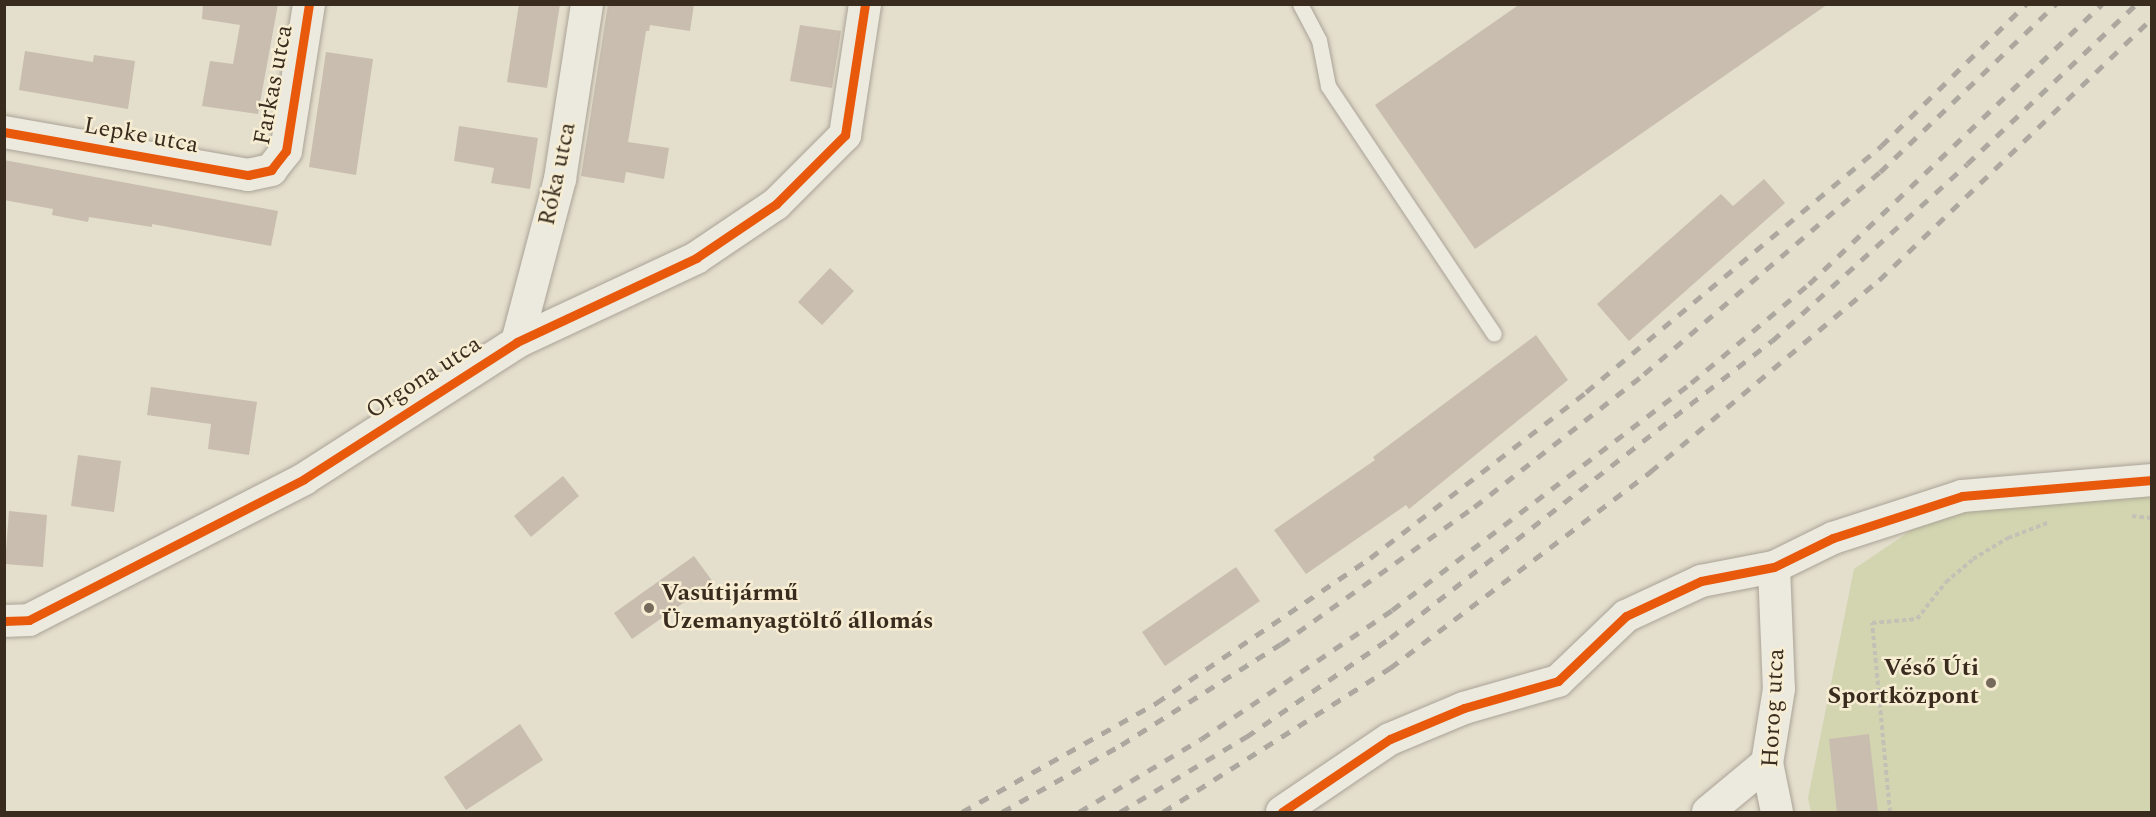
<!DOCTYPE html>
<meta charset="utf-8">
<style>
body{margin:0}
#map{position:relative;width:2156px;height:817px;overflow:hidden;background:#e4decd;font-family:Spectral,serif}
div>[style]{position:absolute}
.green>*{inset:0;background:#d2d5af}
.building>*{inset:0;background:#c8bdae}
.path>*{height:4px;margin-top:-2px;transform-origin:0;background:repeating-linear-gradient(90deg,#c5c0b6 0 4.5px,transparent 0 7.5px)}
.roads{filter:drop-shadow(0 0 2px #aaa396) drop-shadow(0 0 2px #aaa396)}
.lane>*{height:15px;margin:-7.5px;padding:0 7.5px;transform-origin:7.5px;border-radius:7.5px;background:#ece9df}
.street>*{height:32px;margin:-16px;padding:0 16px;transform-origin:16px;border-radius:16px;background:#ece9df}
.rail>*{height:4.5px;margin-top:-2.25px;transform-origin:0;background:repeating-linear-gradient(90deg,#aca89f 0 10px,transparent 0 20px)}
.cycleway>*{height:9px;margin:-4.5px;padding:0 4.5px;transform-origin:4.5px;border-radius:4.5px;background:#e8590c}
.dots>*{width:16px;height:16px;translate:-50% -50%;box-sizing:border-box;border:3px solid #f6edd3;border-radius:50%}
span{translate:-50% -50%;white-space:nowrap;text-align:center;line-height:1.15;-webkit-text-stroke:5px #f6edd3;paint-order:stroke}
.street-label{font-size:24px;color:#392c1e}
.poi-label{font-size:24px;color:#392c1e;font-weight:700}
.left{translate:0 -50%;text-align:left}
.right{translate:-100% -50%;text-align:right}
.frame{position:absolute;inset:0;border:6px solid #392c1e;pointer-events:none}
</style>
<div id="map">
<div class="green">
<div style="clip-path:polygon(2151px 487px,2151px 812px,1811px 812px,1808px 798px,1854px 569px,1962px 496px)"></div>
</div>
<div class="building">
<div style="clip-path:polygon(203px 4px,278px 4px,258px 114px,202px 106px,210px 61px,233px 64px,240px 25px,202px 19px)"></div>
<div style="clip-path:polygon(519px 4px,560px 4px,547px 88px,507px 82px)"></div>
<div style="clip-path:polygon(608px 4px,694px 4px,690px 31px,650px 25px,649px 31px,646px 31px,628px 142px,669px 148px,664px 179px,626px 172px,624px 183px,581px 176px)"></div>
<div style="clip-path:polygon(1520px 4px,1828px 4px,1475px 249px,1375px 105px)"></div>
<div style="clip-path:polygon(800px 25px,841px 31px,832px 88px,790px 81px)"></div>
<div style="clip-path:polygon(25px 51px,93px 62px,94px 55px,135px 61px,128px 109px,19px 90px)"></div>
<div style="clip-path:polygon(326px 52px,373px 59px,356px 175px,309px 167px)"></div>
<div style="clip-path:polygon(459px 126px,538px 138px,530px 189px,491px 183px,494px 168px,454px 161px)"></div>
<div style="clip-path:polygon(4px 160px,278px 211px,271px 246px,152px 224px,152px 227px,89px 217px,88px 222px,52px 215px,53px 209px,4px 200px)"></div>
<div style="clip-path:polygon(1764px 179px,1785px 203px,1629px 341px,1597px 304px,1721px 194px,1733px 206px)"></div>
<div style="clip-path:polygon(830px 268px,854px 291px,822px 325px,798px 302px)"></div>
<div style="clip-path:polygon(1536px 335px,1568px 380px,1409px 509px,1406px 505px,1306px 574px,1274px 530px,1375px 460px,1373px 457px)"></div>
<div style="clip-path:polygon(151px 387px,257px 402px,249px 455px,208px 449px,211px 424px,147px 415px)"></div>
<div style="clip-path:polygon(78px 455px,121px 461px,114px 512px,71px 506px)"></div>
<div style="clip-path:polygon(563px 476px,579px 496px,531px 537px,514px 516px)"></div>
<div style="clip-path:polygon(9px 511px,47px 515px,43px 567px,5px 564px)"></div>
<div style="clip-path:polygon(694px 556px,713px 582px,632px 639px,614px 613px)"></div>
<div style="clip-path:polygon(1236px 567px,1260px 601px,1165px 666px,1142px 632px)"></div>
<div style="clip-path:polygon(520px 724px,543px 760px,466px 810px,444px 777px)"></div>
<div style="clip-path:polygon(1869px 734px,1878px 813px,1837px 813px,1829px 739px)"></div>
</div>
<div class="path">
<div style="left:2132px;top:516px;width:20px;rotate:6deg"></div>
<div style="left:1890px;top:812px;width:190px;rotate:-95.4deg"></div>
<div style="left:1872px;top:623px;width:45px;rotate:-5.1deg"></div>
<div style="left:1917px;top:619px;width:47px;rotate:-51.9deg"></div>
<div style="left:1946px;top:582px;width:35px;rotate:-40deg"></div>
<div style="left:1973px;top:559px;width:41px;rotate:-31deg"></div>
<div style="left:2008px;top:538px;width:42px;rotate:-21deg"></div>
</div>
<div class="roads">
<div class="lane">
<div style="left:1300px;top:4px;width:41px;rotate:62.2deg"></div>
<div style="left:1319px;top:40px;width:47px;rotate:78.9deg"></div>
<div style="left:1328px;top:86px;width:298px;rotate:56.2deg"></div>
</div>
<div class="street">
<div style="left:4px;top:132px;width:248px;rotate:10deg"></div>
<div style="left:248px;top:175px;width:24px;rotate:-12deg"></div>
<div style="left:271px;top:170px;width:24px;rotate:-52deg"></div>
<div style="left:286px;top:151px;width:149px;rotate:-81.1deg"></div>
<div style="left:517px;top:342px;width:169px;rotate:-75.2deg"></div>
<div style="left:560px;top:179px;width:177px;rotate:-81.2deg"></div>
<div style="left:1774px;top:567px;width:122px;rotate:87.7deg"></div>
<div style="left:1779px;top:689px;width:75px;rotate:99.2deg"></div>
<div style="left:1767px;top:763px;width:50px;rotate:78.5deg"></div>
<div style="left:4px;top:621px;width:25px;rotate:-2deg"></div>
<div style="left:29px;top:620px;width:309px;rotate:-27.1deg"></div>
<div style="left:304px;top:479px;width:253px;rotate:-32.7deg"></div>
<div style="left:517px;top:342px;width:198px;rotate:-25.1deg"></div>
<div style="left:696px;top:258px;width:97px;rotate:-34deg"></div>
<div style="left:776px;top:204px;width:98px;rotate:-45deg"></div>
<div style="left:845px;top:135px;width:133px;rotate:-81.3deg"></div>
<div style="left:1282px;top:812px;width:130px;rotate:-34.1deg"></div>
<div style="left:1390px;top:739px;width:80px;rotate:-22.7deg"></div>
<div style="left:1464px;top:708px;width:98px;rotate:-16deg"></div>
<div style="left:1558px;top:681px;width:94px;rotate:-43.7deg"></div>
<div style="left:1626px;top:616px;width:83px;rotate:-25deg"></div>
<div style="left:1701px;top:581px;width:74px;rotate:-10.9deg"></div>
<div style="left:1774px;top:567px;width:66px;rotate:-26.2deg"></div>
<div style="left:1833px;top:538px;width:136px;rotate:-18deg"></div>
<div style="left:1962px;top:496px;width:191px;rotate:-4.8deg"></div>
<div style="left:1708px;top:812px;width:77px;rotate:-39.7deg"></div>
</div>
</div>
<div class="rail">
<div style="left:962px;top:812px;width:223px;rotate:-29.3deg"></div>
<div style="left:1156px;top:703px;width:258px;rotate:-34.1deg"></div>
<div style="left:1370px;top:558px;width:272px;rotate:-37.5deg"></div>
<div style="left:1586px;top:392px;width:384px;rotate:-39.8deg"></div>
<div style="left:1881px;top:146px;width:203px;rotate:-44.4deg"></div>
<div style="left:1002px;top:812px;width:137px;rotate:-29.4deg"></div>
<div style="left:1121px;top:745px;width:189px;rotate:-32.3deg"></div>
<div style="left:1281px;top:644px;width:237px;rotate:-35.4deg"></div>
<div style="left:1474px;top:507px;width:216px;rotate:-38deg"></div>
<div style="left:1644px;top:374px;width:311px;rotate:-40.6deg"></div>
<div style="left:1880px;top:172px;width:243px;rotate:-43.7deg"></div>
<div style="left:1079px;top:812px;width:142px;rotate:-30.9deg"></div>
<div style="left:1201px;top:739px;width:230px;rotate:-34deg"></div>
<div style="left:1392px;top:610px;width:375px;rotate:-37.2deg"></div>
<div style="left:1691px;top:383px;width:154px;rotate:-40deg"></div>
<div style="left:1809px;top:284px;width:405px;rotate:-43.7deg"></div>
<div style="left:1120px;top:812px;width:147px;rotate:-30.8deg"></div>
<div style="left:1246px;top:737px;width:175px;rotate:-34.5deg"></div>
<div style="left:1390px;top:638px;width:484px;rotate:-37.9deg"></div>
<div style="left:1772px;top:341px;width:263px;rotate:-42.2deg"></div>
<div style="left:1967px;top:164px;width:233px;rotate:-43.4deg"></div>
<div style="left:1163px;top:812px;width:269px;rotate:-32.4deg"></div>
<div style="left:1390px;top:668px;width:326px;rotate:-37deg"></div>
<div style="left:1650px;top:472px;width:299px;rotate:-40deg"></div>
<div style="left:1879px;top:280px;width:378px;rotate:-43.8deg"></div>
</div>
<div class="cycleway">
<div style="left:4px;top:132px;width:248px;rotate:10deg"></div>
<div style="left:248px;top:175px;width:24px;rotate:-12deg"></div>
<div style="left:271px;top:170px;width:24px;rotate:-52deg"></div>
<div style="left:286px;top:151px;width:149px;rotate:-81.1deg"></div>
<div style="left:4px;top:621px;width:25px;rotate:-2deg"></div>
<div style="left:29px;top:620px;width:309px;rotate:-27.1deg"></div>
<div style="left:304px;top:479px;width:253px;rotate:-32.7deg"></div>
<div style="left:517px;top:342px;width:198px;rotate:-25.1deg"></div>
<div style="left:696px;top:258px;width:97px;rotate:-34deg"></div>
<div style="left:776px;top:204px;width:98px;rotate:-45deg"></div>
<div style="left:845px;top:135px;width:133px;rotate:-81.3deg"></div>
<div style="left:1282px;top:812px;width:130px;rotate:-34.1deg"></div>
<div style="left:1390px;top:739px;width:80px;rotate:-22.7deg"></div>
<div style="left:1464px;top:708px;width:98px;rotate:-16deg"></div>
<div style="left:1558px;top:681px;width:94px;rotate:-43.7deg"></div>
<div style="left:1626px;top:616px;width:83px;rotate:-25deg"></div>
<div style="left:1701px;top:581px;width:74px;rotate:-10.9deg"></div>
<div style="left:1774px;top:567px;width:66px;rotate:-26.2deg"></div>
<div style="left:1833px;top:538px;width:136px;rotate:-18deg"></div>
<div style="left:1962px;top:496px;width:191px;rotate:-4.8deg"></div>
</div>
<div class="dots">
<div style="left:649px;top:608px;background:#756a5b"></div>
<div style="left:1991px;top:683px;background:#756a5b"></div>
</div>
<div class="street-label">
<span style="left:274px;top:85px;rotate:-79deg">Farkas utca</span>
<span style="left:141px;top:136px;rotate:10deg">Lepke utca</span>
<span style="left:558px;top:174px;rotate:-78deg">Róka utca</span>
<span style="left:424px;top:378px;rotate:-33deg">Orgona utca</span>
<span style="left:1774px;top:708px;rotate:-87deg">Horog utca</span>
</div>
<div class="poi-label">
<span class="left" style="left:661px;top:608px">Vasútijármű<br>Üzemanyagtöltő állomás</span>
<span class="right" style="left:1979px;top:683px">Véső Úti<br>Sportközpont</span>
</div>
<div class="frame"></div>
</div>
